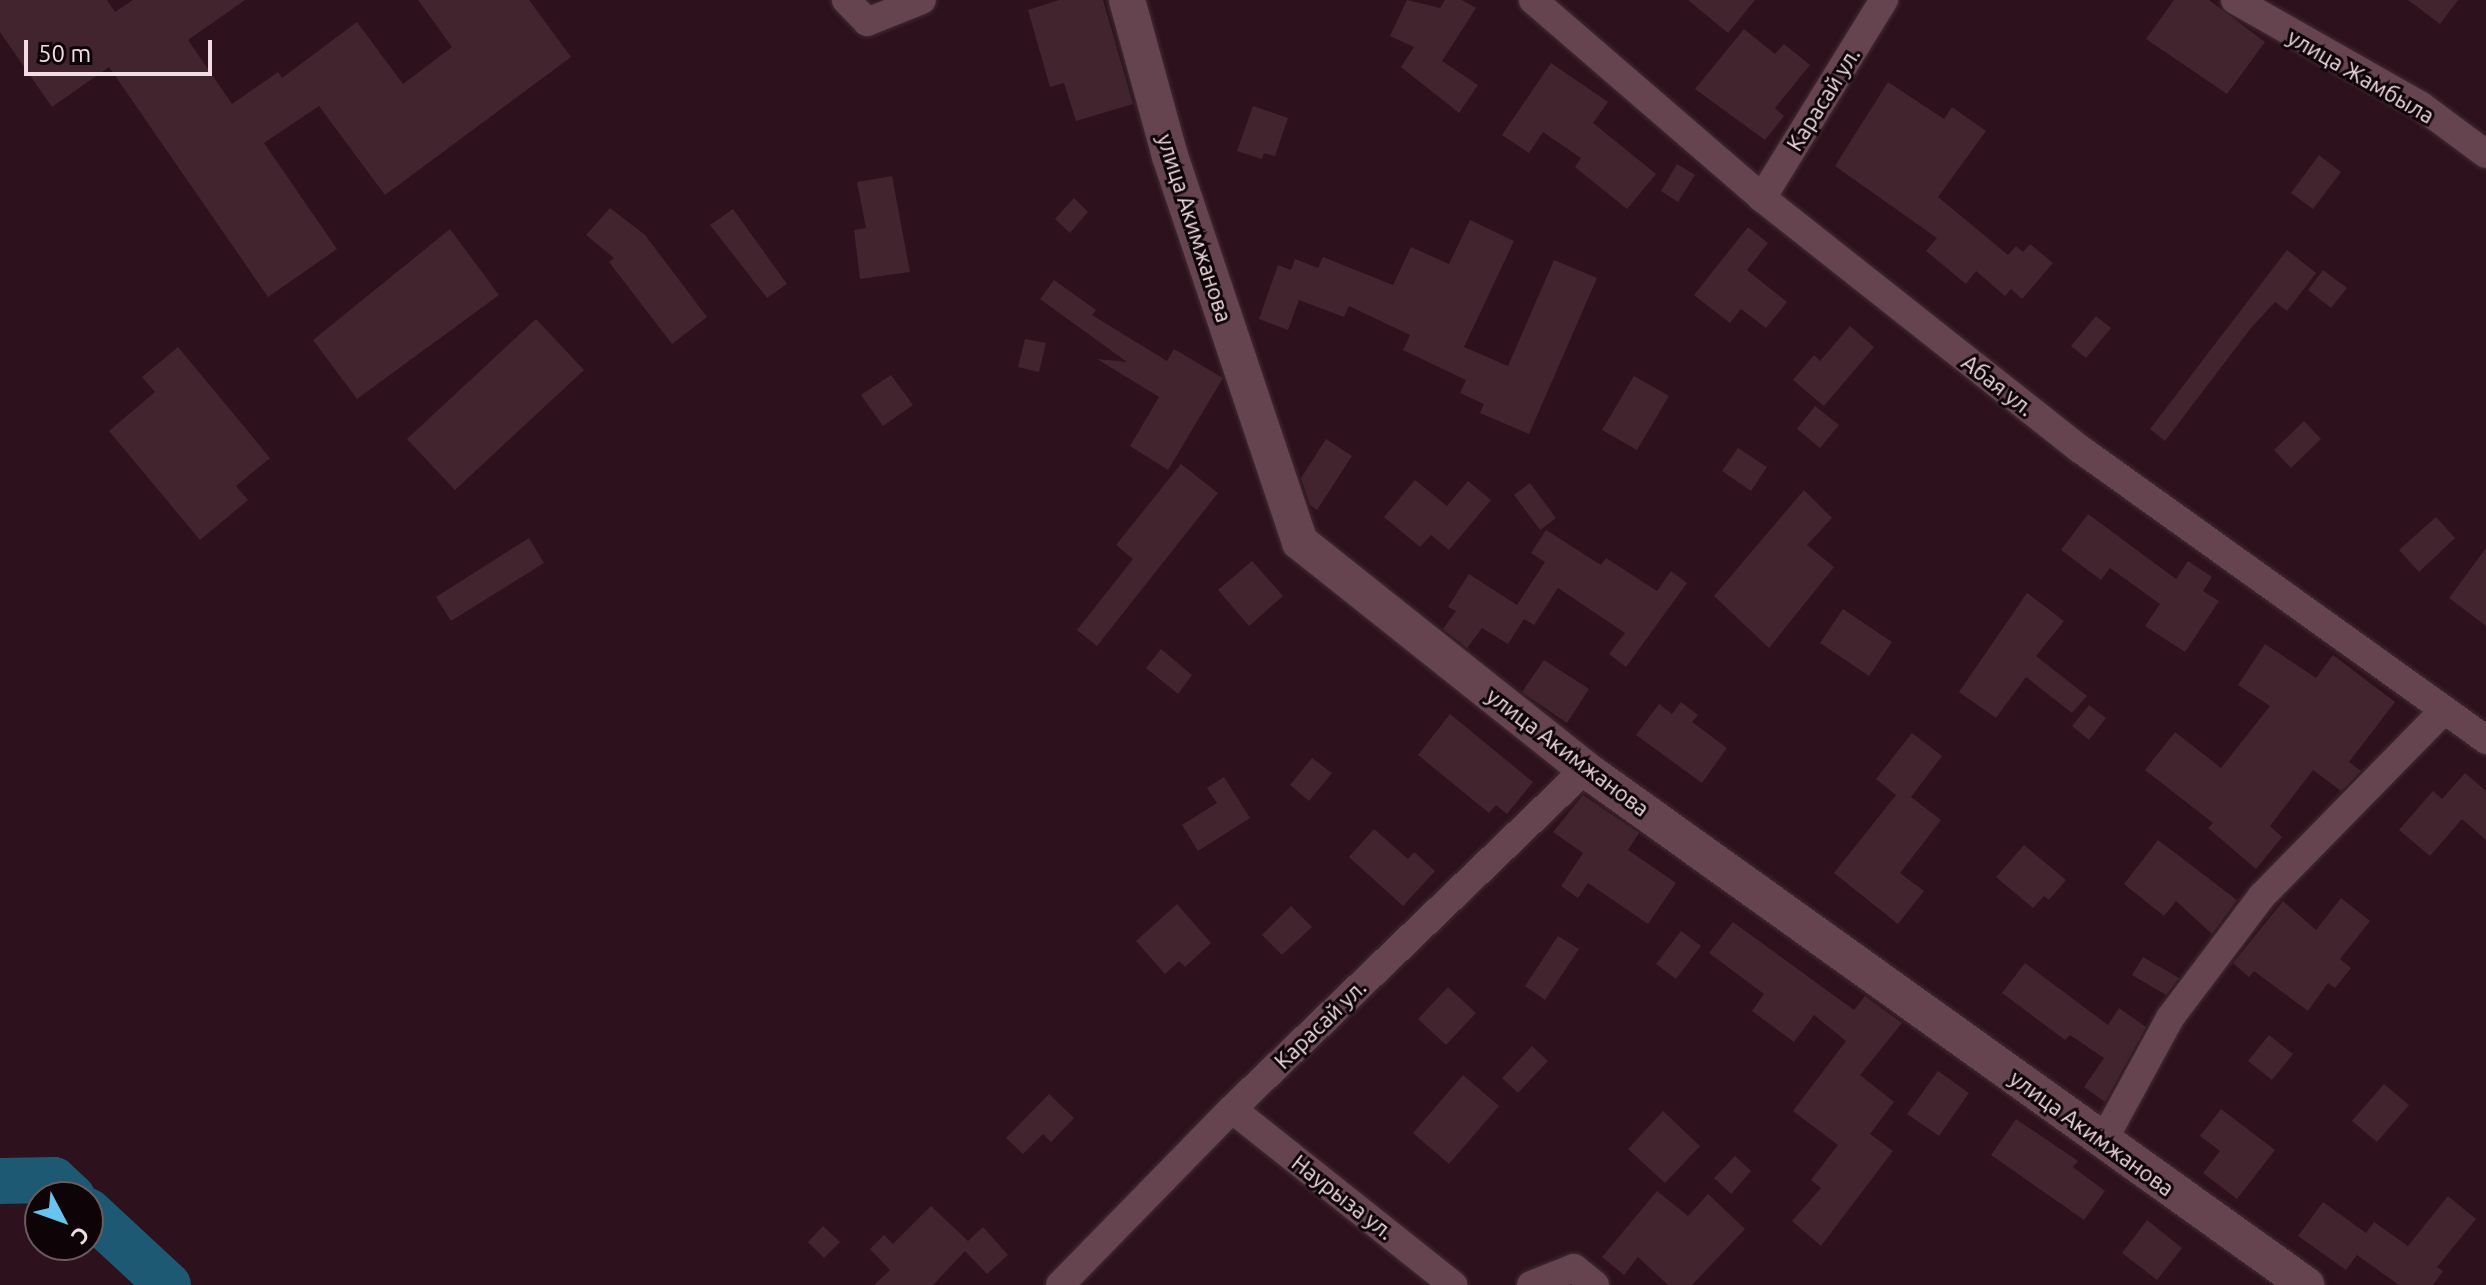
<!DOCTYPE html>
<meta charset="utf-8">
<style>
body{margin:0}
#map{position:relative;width:2486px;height:1285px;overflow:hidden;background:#2d111c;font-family:Ubuntu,sans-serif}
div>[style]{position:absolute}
.river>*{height:46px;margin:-23px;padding:0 23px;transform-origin:23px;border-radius:23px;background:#1d5972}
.building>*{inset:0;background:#42242f}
.roads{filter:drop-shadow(0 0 2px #412c33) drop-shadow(0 0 2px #412c33)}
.minor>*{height:28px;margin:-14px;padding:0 14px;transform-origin:14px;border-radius:14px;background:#65444f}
.tertiary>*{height:36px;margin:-18px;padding:0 18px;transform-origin:18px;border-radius:18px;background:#65444f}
span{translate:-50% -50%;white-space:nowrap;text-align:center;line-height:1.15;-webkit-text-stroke:6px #0e0407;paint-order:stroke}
.street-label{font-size:22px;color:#f3dde4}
.north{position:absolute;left:24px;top:1181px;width:80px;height:80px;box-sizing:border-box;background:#0e0407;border:2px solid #6a5b5f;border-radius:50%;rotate:131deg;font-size:22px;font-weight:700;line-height:32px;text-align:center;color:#f3dde4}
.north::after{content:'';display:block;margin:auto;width:28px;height:36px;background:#66c4ef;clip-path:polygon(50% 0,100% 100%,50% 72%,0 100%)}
.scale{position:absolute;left:24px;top:40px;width:188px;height:36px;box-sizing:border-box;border:4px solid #f3dde4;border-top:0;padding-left:10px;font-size:24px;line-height:28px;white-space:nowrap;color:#f3dde4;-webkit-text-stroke:6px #0e0407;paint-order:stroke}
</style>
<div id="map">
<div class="river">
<div style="left:0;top:1181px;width:54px;rotate:-1.1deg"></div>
<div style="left:54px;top:1180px;width:25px;rotate:43deg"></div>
<div style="left:88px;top:1211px;width:109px;rotate:42.8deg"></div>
</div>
<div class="building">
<div style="clip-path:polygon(0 0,107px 0,115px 12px,133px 0,245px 0,188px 40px,232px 104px,278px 72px,282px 78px,357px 22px,403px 84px,452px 47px,418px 0,529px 0,571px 57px,385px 195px,319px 106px,264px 143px,337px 249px,268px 297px,109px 67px,52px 107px,0 32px)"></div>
<div style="clip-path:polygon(1059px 0,1103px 0,1133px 104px,1076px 121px,1064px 83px,1050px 87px,1028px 10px)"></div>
<div style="clip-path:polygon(1407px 0,1440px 8px,1445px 0,1462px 0,1476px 8px,1442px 61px,1478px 85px,1459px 113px,1401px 67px,1414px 47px,1390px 36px)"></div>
<div style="clip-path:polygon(1688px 0,1755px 0,1728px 33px)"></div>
<div style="clip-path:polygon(2174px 0,2209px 0,2265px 42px,2227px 94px,2146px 39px)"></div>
<div style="clip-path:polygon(2408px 0,2458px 0,2440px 24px)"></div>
<div style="clip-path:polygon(1744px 29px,1775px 54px,1784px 44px,1810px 65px,1775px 108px,1784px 116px,1765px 140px,1695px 89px)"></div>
<div style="clip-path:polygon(1551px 63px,1608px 102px,1593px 123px,1656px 174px,1627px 209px,1575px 167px,1581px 158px,1543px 132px,1529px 153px,1502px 135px)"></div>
<div style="clip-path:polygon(1888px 82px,1944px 119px,1952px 107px,1986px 131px,1938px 197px,2008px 255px,2016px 246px,2023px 252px,2030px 244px,2053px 263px,2022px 299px,2011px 289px,2005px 296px,1976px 271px,1966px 284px,1926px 251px,1937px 238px,1835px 166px)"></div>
<div style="clip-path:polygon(1253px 106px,1288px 118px,1275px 156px,1264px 153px,1262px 159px,1237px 151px)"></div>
<div style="clip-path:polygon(2319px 155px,2341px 172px,2313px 209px,2291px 193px)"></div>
<div style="clip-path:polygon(1677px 164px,1695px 175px,1678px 202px,1661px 191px)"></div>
<div style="clip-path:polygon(892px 176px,910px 272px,860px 279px,854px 230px,866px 228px,857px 182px)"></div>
<div style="clip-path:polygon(1074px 198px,1088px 212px,1070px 233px,1055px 219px)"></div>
<div style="clip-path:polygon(610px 208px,645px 235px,707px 317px,672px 344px,609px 262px,614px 258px,586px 235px)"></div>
<div style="clip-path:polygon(733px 209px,787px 284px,767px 298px,710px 225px)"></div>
<div style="clip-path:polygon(1470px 220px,1514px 241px,1464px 347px,1508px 366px,1554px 260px,1597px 278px,1529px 434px,1480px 413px,1484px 404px,1460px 393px,1466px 380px,1403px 350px,1410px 335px,1349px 306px,1344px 317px,1299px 300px,1288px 330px,1259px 319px,1278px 265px,1291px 270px,1295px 259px,1318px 268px,1323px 257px,1393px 285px,1411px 247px,1449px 264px)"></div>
<div style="clip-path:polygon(1748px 227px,1768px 243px,1747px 270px,1787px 302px,1766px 328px,1741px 309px,1730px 323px,1694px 295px)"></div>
<div style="clip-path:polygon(450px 229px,499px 295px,357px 399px,313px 340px)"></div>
<div style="clip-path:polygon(2287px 250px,2316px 273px,2287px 311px,2275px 302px,2251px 328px,2165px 441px,2150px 429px)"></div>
<div style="clip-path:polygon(2323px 270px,2347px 288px,2331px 308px,2308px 290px)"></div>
<div style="clip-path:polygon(1054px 280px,1096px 310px,1092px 315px,1167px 361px,1174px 349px,1223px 378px,1168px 470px,1130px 446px,1159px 397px,1097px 359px,1127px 362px,1040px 299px)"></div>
<div style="clip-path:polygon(2096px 316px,2111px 328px,2086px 358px,2071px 346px)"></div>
<div style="clip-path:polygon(536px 319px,584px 370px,455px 490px,407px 439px)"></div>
<div style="clip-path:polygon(1850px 326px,1874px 347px,1824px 406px,1793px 380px,1814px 355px,1820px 361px)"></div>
<div style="clip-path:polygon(1025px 339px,1046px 343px,1039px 372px,1018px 367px)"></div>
<div style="clip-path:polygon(178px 347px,270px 458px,236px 486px,248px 500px,200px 540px,109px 431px,155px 392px,142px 377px)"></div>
<div style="clip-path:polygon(891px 375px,913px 405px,883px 426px,861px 395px)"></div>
<div style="clip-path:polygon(1634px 376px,1669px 396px,1637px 450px,1602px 430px)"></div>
<div style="clip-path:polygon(1815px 406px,1839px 425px,1820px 448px,1797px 429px)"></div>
<div style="clip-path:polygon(2304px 421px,2321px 439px,2291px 468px,2274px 450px)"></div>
<div style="clip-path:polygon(1326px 439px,1352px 456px,1317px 510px,1310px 505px,1301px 478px)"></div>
<div style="clip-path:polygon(1738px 448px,1767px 467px,1751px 491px,1722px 471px)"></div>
<div style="clip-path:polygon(1181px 464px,1218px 493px,1097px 646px,1077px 630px,1133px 559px,1116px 545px)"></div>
<div style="clip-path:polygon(1415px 480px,1447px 506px,1468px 481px,1491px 500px,1449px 550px,1431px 535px,1420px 547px,1384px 517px)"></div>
<div style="clip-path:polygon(1530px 483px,1556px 518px,1540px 530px,1514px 495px)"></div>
<div style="clip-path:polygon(1804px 490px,1832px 518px,1807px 545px,1834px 567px,1769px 648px,1714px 596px)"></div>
<div style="clip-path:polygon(2088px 514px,2176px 579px,2188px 561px,2212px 577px,2203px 591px,2219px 601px,2185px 652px,2145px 626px,2160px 604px,2110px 568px,2101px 580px,2061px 550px)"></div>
<div style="clip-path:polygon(2436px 517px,2455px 538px,2419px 572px,2399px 550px)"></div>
<div style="clip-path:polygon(1546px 530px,1601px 565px,1606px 558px,1657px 591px,1671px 571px,1687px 583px,1626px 667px,1609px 654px,1625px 633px,1558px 588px,1534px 625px,1524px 619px,1508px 644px,1482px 628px,1467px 648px,1443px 629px,1456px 611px,1448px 607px,1469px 574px,1517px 605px,1545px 562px,1531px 553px)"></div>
<div style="clip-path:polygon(529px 538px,544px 563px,451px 621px,436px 597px)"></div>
<div style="clip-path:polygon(2486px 548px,2486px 626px,2449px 598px)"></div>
<div style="clip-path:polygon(1252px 561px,1283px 596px,1249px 626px,1218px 590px)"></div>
<div style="clip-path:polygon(2027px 593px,2064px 621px,2036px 656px,2087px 696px,2072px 713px,2026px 677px,1996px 718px,1959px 692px)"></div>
<div style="clip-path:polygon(1843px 609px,1892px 642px,1869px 676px,1820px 643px)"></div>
<div style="clip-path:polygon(2265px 644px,2316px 678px,2333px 655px,2395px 702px,2349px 762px,2361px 771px,2341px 791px,2313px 770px,2270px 826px,2282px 837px,2256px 869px,2208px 828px,2213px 823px,2145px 770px,2175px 732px,2221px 768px,2270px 706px,2238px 685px)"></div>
<div style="clip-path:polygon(1161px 649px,1192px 675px,1178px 694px,1146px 668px)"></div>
<div style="clip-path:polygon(1544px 660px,1589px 689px,1567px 723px,1522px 692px)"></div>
<div style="clip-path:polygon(1681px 702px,1698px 715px,1692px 722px,1727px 748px,1702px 783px,1636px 735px,1659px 704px,1672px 714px)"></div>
<div style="clip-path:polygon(2089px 705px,2106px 718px,2089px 740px,2072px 726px)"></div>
<div style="clip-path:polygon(1450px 714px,1533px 782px,1507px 814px,1496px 805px,1489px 813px,1418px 755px)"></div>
<div style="clip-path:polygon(1912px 733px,1942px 756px,1911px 797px,1941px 820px,1900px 873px,1924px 891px,1898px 924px,1834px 873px,1896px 795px,1876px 779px)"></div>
<div style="clip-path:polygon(1312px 758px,1332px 773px,1309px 801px,1290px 785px)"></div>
<div style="clip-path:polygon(2465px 773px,2486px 791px,2486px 840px,2462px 819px,2430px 856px,2399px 830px,2433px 791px,2442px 799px)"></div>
<div style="clip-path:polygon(1224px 777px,1250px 818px,1198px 851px,1182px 825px,1217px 803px,1207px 788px)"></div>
<div style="clip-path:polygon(1583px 795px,1639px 833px,1628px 850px,1676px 883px,1648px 924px,1588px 883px,1578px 898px,1561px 886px,1583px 853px,1553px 832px)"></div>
<div style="clip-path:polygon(1374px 829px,1408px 859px,1414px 852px,1435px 871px,1403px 906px,1349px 857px)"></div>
<div style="clip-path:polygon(2158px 840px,2237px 900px,2212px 934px,2176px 901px,2164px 916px,2124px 884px)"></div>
<div style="clip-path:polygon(2024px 845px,2066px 880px,2049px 900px,2044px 896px,2033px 908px,1996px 877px)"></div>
<div style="clip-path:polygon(2341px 898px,2370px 921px,2340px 959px,2351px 968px,2335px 988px,2328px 983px,2308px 1011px,2254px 971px,2249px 977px,2233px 963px,2283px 901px,2316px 930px)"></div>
<div style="clip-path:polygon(1177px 904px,1211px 943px,1185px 967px,1179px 961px,1165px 974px,1136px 941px)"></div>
<div style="clip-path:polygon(1291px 906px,1312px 927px,1282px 955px,1262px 935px)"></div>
<div style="clip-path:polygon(1733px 922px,1854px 1010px,1865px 996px,1902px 1023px,1860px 1075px,1894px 1102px,1870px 1134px,1893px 1151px,1821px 1246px,1792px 1221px,1821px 1188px,1811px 1180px,1838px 1145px,1793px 1111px,1846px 1041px,1814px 1015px,1794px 1042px,1752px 1011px,1764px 994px,1709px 953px)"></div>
<div style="clip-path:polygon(1681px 931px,1701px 946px,1676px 979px,1656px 964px)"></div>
<div style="clip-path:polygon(1558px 936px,1579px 949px,1545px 1000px,1525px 986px)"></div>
<div style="clip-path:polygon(2143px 957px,2179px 978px,2166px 995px,2132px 975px)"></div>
<div style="clip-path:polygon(2025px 963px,2108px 1025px,2119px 1008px,2146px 1027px,2105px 1102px,2084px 1087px,2104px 1058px,2070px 1035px,2065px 1040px,2002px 993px)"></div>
<div style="clip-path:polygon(1448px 987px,1476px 1013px,1446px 1045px,1418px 1019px)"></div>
<div style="clip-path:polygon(2269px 1035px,2293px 1054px,2272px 1080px,2248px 1061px)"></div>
<div style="clip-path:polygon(1532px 1046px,1548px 1061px,1518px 1093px,1502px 1078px)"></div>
<div style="clip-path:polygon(1938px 1071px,1969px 1093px,1939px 1136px,1907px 1114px)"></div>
<div style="clip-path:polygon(1463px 1075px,1499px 1106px,1449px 1164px,1413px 1133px)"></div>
<div style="clip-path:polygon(2384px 1084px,2409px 1105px,2377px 1142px,2352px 1121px)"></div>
<div style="clip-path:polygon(1049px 1094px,1074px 1118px,1051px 1142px,1043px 1134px,1023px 1154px,1006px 1138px)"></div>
<div style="clip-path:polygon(2221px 1109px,2275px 1150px,2237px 1199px,2203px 1173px,2220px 1151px,2200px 1136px)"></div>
<div style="clip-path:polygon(1663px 1111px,1700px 1146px,1665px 1183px,1628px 1149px)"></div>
<div style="clip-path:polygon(2016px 1119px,2078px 1161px,2073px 1167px,2105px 1191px,2084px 1220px,1991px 1155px)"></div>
<div style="clip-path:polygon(1735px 1156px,1751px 1171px,1731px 1194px,1714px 1178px)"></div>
<div style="clip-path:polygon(1657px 1191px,1688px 1216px,1708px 1194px,1745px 1229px,1692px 1285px,1668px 1285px,1638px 1257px,1624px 1275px,1602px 1257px)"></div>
<div style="clip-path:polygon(2448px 1196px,2476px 1219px,2437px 1267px,2443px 1271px,2433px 1285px,2399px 1285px,2357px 1255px,2346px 1270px,2298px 1236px,2323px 1202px,2366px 1233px,2374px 1222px,2408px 1246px)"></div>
<div style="clip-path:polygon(931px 1206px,968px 1241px,983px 1227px,1008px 1255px,987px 1274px,965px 1251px,933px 1285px,874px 1285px,890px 1270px,870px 1249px,884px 1235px,893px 1244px)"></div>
<div style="clip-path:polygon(2147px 1220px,2182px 1248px,2157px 1280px,2122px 1253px)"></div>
<div style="clip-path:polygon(823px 1226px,840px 1242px,824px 1258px,808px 1242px)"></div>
</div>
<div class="roads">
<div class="minor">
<div style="left:846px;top:0;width:30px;rotate:46deg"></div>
<div style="left:867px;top:22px;width:59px;rotate:-21.8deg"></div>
<div style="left:1533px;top:0;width:303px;rotate:40.8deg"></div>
<div style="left:1762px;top:198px;width:405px;rotate:38.3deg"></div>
<div style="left:2080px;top:449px;width:500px;rotate:35.6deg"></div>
<div style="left:2235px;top:0;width:213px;rotate:29.6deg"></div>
<div style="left:2420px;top:105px;width:82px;rotate:36.6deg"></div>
<div style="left:1762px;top:198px;width:233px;rotate:-58.4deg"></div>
<div style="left:1232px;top:1109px;width:283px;rotate:38.5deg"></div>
<div style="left:2103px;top:1141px;width:140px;rotate:-61.4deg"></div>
<div style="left:2170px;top:1018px;width:153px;rotate:-53deg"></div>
<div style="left:2262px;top:896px;width:260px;rotate:-45.6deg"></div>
<div style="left:1060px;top:1285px;width:246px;rotate:-45.7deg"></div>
<div style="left:1232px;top:1109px;width:490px;rotate:-43.9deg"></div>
<div style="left:1531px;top:1285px;width:46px;rotate:-21.6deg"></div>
<div style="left:1574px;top:1268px;width:27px;rotate:39deg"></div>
</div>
<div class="tertiary">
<div style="left:1127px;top:0;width:162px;rotate:74.6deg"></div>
<div style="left:1170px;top:156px;width:407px;rotate:71.4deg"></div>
<div style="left:1300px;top:542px;width:364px;rotate:38.5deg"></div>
<div style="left:1585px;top:769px;width:887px;rotate:35.59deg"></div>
</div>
</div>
<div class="street-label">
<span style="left:2361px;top:76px;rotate:30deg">улица Жамбыла</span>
<span style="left:1823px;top:99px;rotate:-58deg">Карасай ул.</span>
<span style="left:1195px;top:228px;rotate:72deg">улица Акимжанова</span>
<span style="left:1998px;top:385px;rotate:38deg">Абая ул.</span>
<span style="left:1568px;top:752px;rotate:37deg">улица Акимжанова</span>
<span style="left:1320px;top:1024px;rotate:-44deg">Карасай ул.</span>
<span style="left:2092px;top:1133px;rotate:36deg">улица Акимжанова</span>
<span style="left:1343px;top:1197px;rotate:38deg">Наурыза ул.</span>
</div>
<div class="north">С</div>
<div class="scale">50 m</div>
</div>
